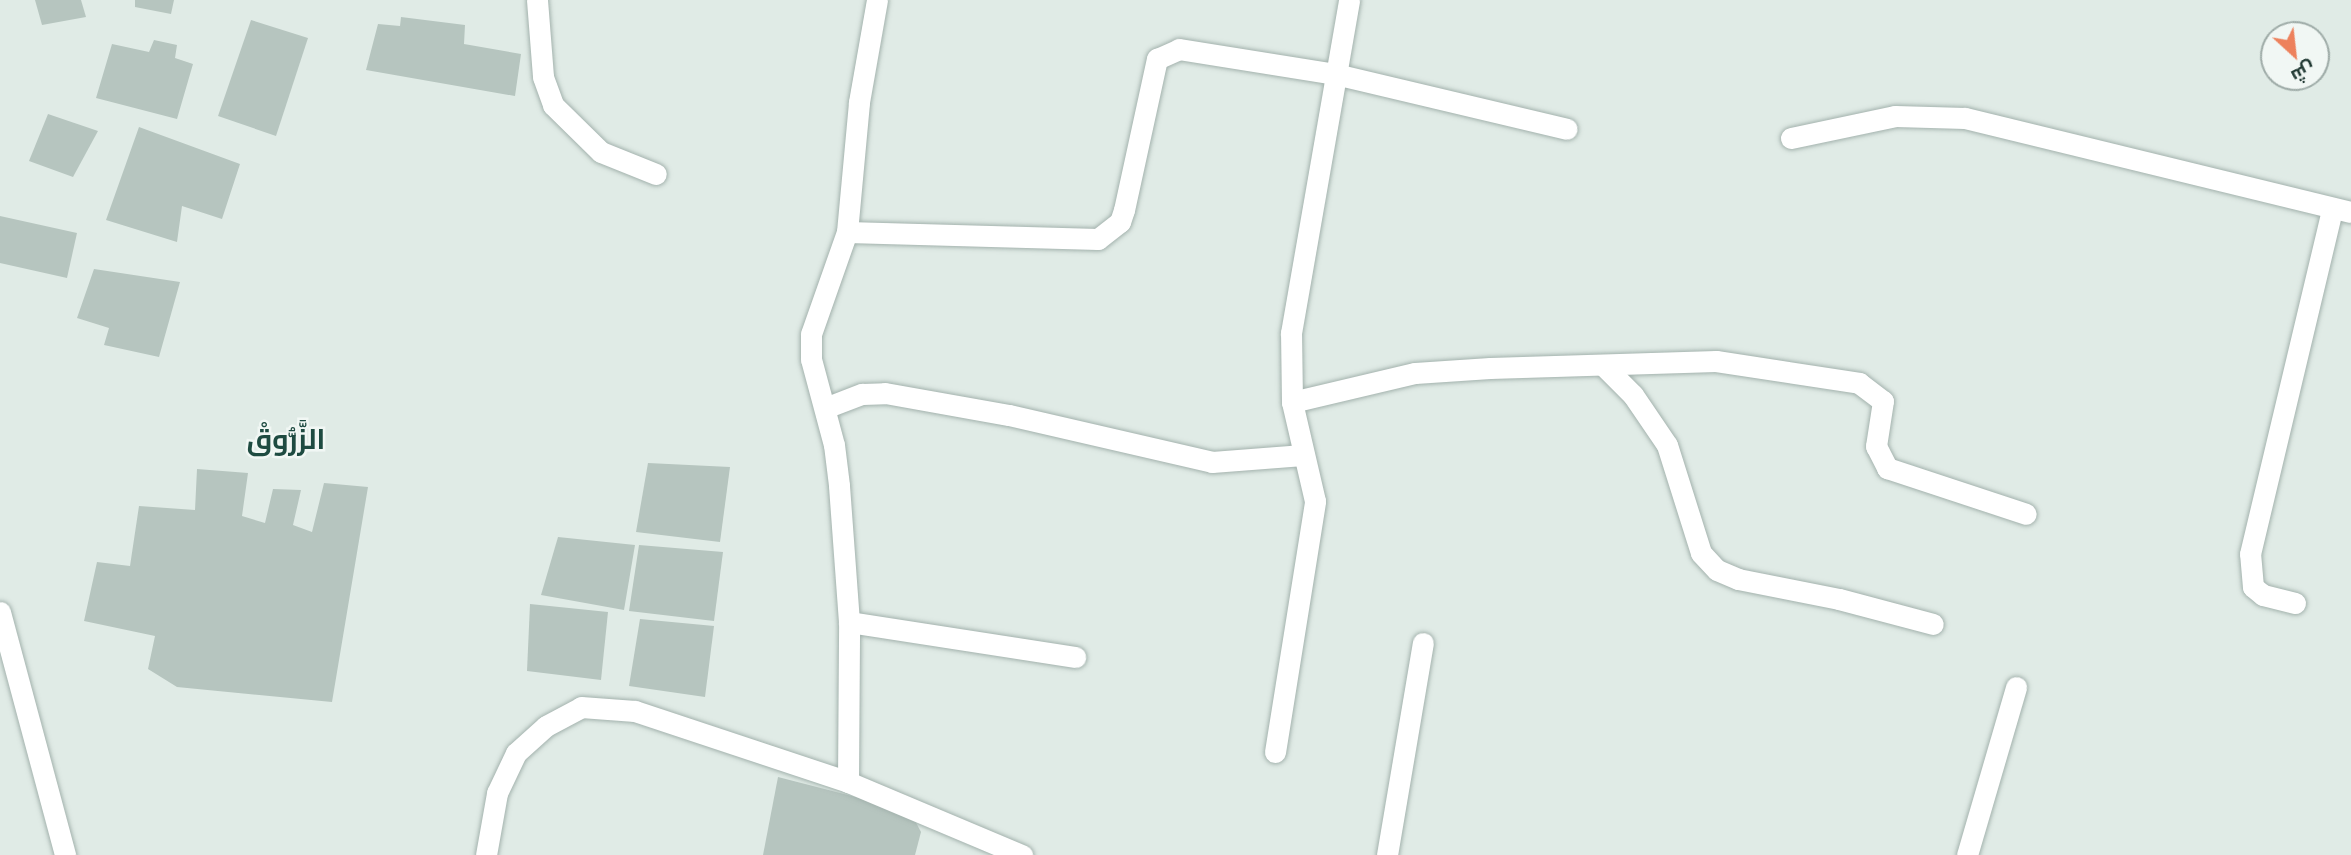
<!DOCTYPE html>
<meta charset="utf-8">
<style>
body{margin:0}
#map{position:relative;width:2351px;height:855px;overflow:hidden;background:#e0ebe6;font-family:"Titillium Web",Cairo,sans-serif}
div>[style]{position:absolute}
.building>*{inset:0;background:#b6c5bf}
.roads{filter:drop-shadow(0 0 2px #a3b2ad) drop-shadow(0 0 2px #a3b2ad)}
.minor>*{height:21px;margin:-10.5px;padding:0 10.5px;transform-origin:10.5px;border-radius:10.5px;background:#fff}
.tertiary>*{height:21px;margin:-10.5px;padding:0 10.5px;transform-origin:10.5px;border-radius:10.5px;background:#fff}
span{translate:-50% -50%;white-space:nowrap;text-align:center;line-height:1.15;-webkit-text-stroke:5px #f1f7f4;paint-order:stroke}
.district-label{font-size:28px;color:#1e4b41;font-weight:700}
.north{position:absolute;left:2260px;top:21px;width:70px;height:70px;box-sizing:border-box;background:#f1f7f4;border:2px solid #9eaba7;border-radius:50%;rotate:153deg;font-size:19px;font-weight:700;line-height:28px;text-align:center;color:#223a34}
.north::after{content:'';display:block;margin:auto;width:24px;height:32px;background:#ed815c;clip-path:polygon(50% 0,100% 100%,50% 72%,0 100%)}
</style>
<div id="map">
<div class="building">
<div style="clip-path:polygon(35px 0,81px 0,86px 17px,42px 25px)"></div>
<div style="clip-path:polygon(135px 0,174px 0,171px 14px,135px 7px)"></div>
<div style="clip-path:polygon(401px 17px,465px 25px,464px 44px,521px 54px,515px 96px,366px 70px,378px 24px,400px 26px)"></div>
<div style="clip-path:polygon(251px 20px,308px 38px,276px 136px,218px 116px)"></div>
<div style="clip-path:polygon(154px 40px,177px 45px,175px 58px,193px 64px,177px 119px,96px 98px,112px 44px,149px 52px)"></div>
<div style="clip-path:polygon(48px 114px,98px 131px,73px 177px,29px 161px)"></div>
<div style="clip-path:polygon(139px 127px,240px 164px,222px 219px,182px 206px,177px 242px,106px 220px)"></div>
<div style="clip-path:polygon(0 216px,77px 233px,67px 278px,0 263px)"></div>
<div style="clip-path:polygon(94px 269px,180px 282px,159px 357px,104px 345px,109px 328px,77px 318px)"></div>
<div style="clip-path:polygon(648px 463px,730px 467px,720px 542px,636px 532px)"></div>
<div style="clip-path:polygon(197px 469px,248px 473px,242px 516px,265px 523px,273px 489px,301px 490px,293px 525px,312px 532px,324px 483px,368px 487px,332px 702px,177px 687px,148px 669px,155px 636px,84px 621px,97px 562px,130px 566px,139px 506px,195px 510px)"></div>
<div style="clip-path:polygon(558px 537px,635px 545px,624px 610px,541px 595px)"></div>
<div style="clip-path:polygon(639px 545px,723px 552px,714px 621px,629px 611px)"></div>
<div style="clip-path:polygon(530px 604px,608px 612px,601px 680px,527px 671px)"></div>
<div style="clip-path:polygon(640px 619px,714px 626px,705px 697px,629px 686px)"></div>
<div style="clip-path:polygon(778px 777px,910px 811px,921px 832px,915px 855px,763px 855px)"></div>
</div>
<div class="roads">
<div class="minor">
<div style="left:537px;top:0;width:77px;rotate:85.5deg"></div>
<div style="left:543px;top:77px;width:30px;rotate:70deg"></div>
<div style="left:553px;top:105px;width:67px;rotate:44.4deg"></div>
<div style="left:601px;top:152px;width:59px;rotate:21.8deg"></div>
<div style="left:1791px;top:138px;width:106px;rotate:-11.9deg"></div>
<div style="left:1895px;top:116px;width:70px;rotate:1.6deg"></div>
<div style="left:1965px;top:118px;width:397px;rotate:13.7deg"></div>
<div style="left:847px;top:232px;width:251px;rotate:1.6deg"></div>
<div style="left:1098px;top:239px;width:28px;rotate:-38deg"></div>
<div style="left:1120px;top:222px;width:13px;rotate:-72deg"></div>
<div style="left:1124px;top:210px;width:155px;rotate:-77.7deg"></div>
<div style="left:1157px;top:59px;width:24px;rotate:-24deg"></div>
<div style="left:1179px;top:49px;width:158px;rotate:9.1deg"></div>
<div style="left:1335px;top:74px;width:238px;rotate:13.3deg"></div>
<div style="left:1604px;top:366px;width:41px;rotate:45deg"></div>
<div style="left:1633px;top:395px;width:60px;rotate:55.8deg"></div>
<div style="left:1667px;top:445px;width:113px;rotate:72.5deg"></div>
<div style="left:1701px;top:553px;width:23px;rotate:47deg"></div>
<div style="left:1717px;top:570px;width:23px;rotate:23deg"></div>
<div style="left:1738px;top:579px;width:103px;rotate:11.2deg"></div>
<div style="left:1839px;top:599px;width:97px;rotate:14.9deg"></div>
<div style="left:1292px;top:402px;width:126px;rotate:-13.3deg"></div>
<div style="left:1415px;top:373px;width:75px;rotate:-3.8deg"></div>
<div style="left:1490px;top:368px;width:226px;rotate:-1.8deg"></div>
<div style="left:1716px;top:361px;width:145px;rotate:8.7deg"></div>
<div style="left:1859px;top:383px;width:30px;rotate:37deg"></div>
<div style="left:1883px;top:401px;width:46px;rotate:98.8deg"></div>
<div style="left:1876px;top:446px;width:25px;rotate:63deg"></div>
<div style="left:1887px;top:468px;width:146px;rotate:18.3deg"></div>
<div style="left:825px;top:408px;width:40px;rotate:-21deg"></div>
<div style="left:862px;top:394px;width:23px;rotate:-2deg"></div>
<div style="left:885px;top:393px;width:126px;rotate:10.1deg"></div>
<div style="left:1009px;top:415px;width:208px;rotate:13deg"></div>
<div style="left:1212px;top:462px;width:91px;rotate:-4.4deg"></div>
<div style="left:2295px;top:603px;width:33px;rotate:-166deg"></div>
<div style="left:2263px;top:595px;width:13px;rotate:-141deg"></div>
<div style="left:2253px;top:587px;width:33px;rotate:-95deg"></div>
<div style="left:2250px;top:554px;width:355px;rotate:-76.6deg"></div>
<div style="left:849px;top:622px;width:229px;rotate:8.8deg"></div>
<div style="left:1275px;top:752px;width:254px;rotate:-80.9deg"></div>
<div style="left:1315px;top:501px;width:102px;rotate:-103.1deg"></div>
<div style="left:1292px;top:402px;width:69px;rotate:-90.8deg"></div>
<div style="left:1291px;top:333px;width:338px;rotate:-80.1deg"></div>
<div style="left:848px;top:782px;width:160px;rotate:-89.6deg"></div>
<div style="left:849px;top:622px;width:137px;rotate:-94.2deg"></div>
<div style="left:839px;top:485px;width:40px;rotate:-97.1deg"></div>
<div style="left:834px;top:445px;width:89px;rotate:-105deg"></div>
<div style="left:811px;top:359px;width:25px;rotate:-90deg"></div>
<div style="left:811px;top:334px;width:108px;rotate:-70.6deg"></div>
<div style="left:847px;top:232px;width:131px;rotate:-84.7deg"></div>
<div style="left:859px;top:102px;width:104px;rotate:-80deg"></div>
<div style="left:486px;top:855px;width:63px;rotate:-79.9deg"></div>
<div style="left:497px;top:793px;width:44px;rotate:-64.6deg"></div>
<div style="left:516px;top:753px;width:40px;rotate:-42deg"></div>
<div style="left:546px;top:726px;width:40px;rotate:-28deg"></div>
<div style="left:581px;top:707px;width:54px;rotate:4.2deg"></div>
<div style="left:635px;top:711px;width:225px;rotate:18.4deg"></div>
<div style="left:848px;top:782px;width:189px;rotate:22.8deg"></div>
<div style="left:1387px;top:855px;width:215px;rotate:-80.4deg"></div>
<div style="left:1967px;top:855px;width:175px;rotate:-73.7deg"></div>
</div>
<div class="tertiary">
<div style="left:0;top:612px;width:252px;rotate:75deg"></div>
</div>
</div>
<div class="district-label">
<span style="left:286px;top:439px">الزَّرُّوقْ</span>
</div>
<div class="north">ش</div>
</div>
